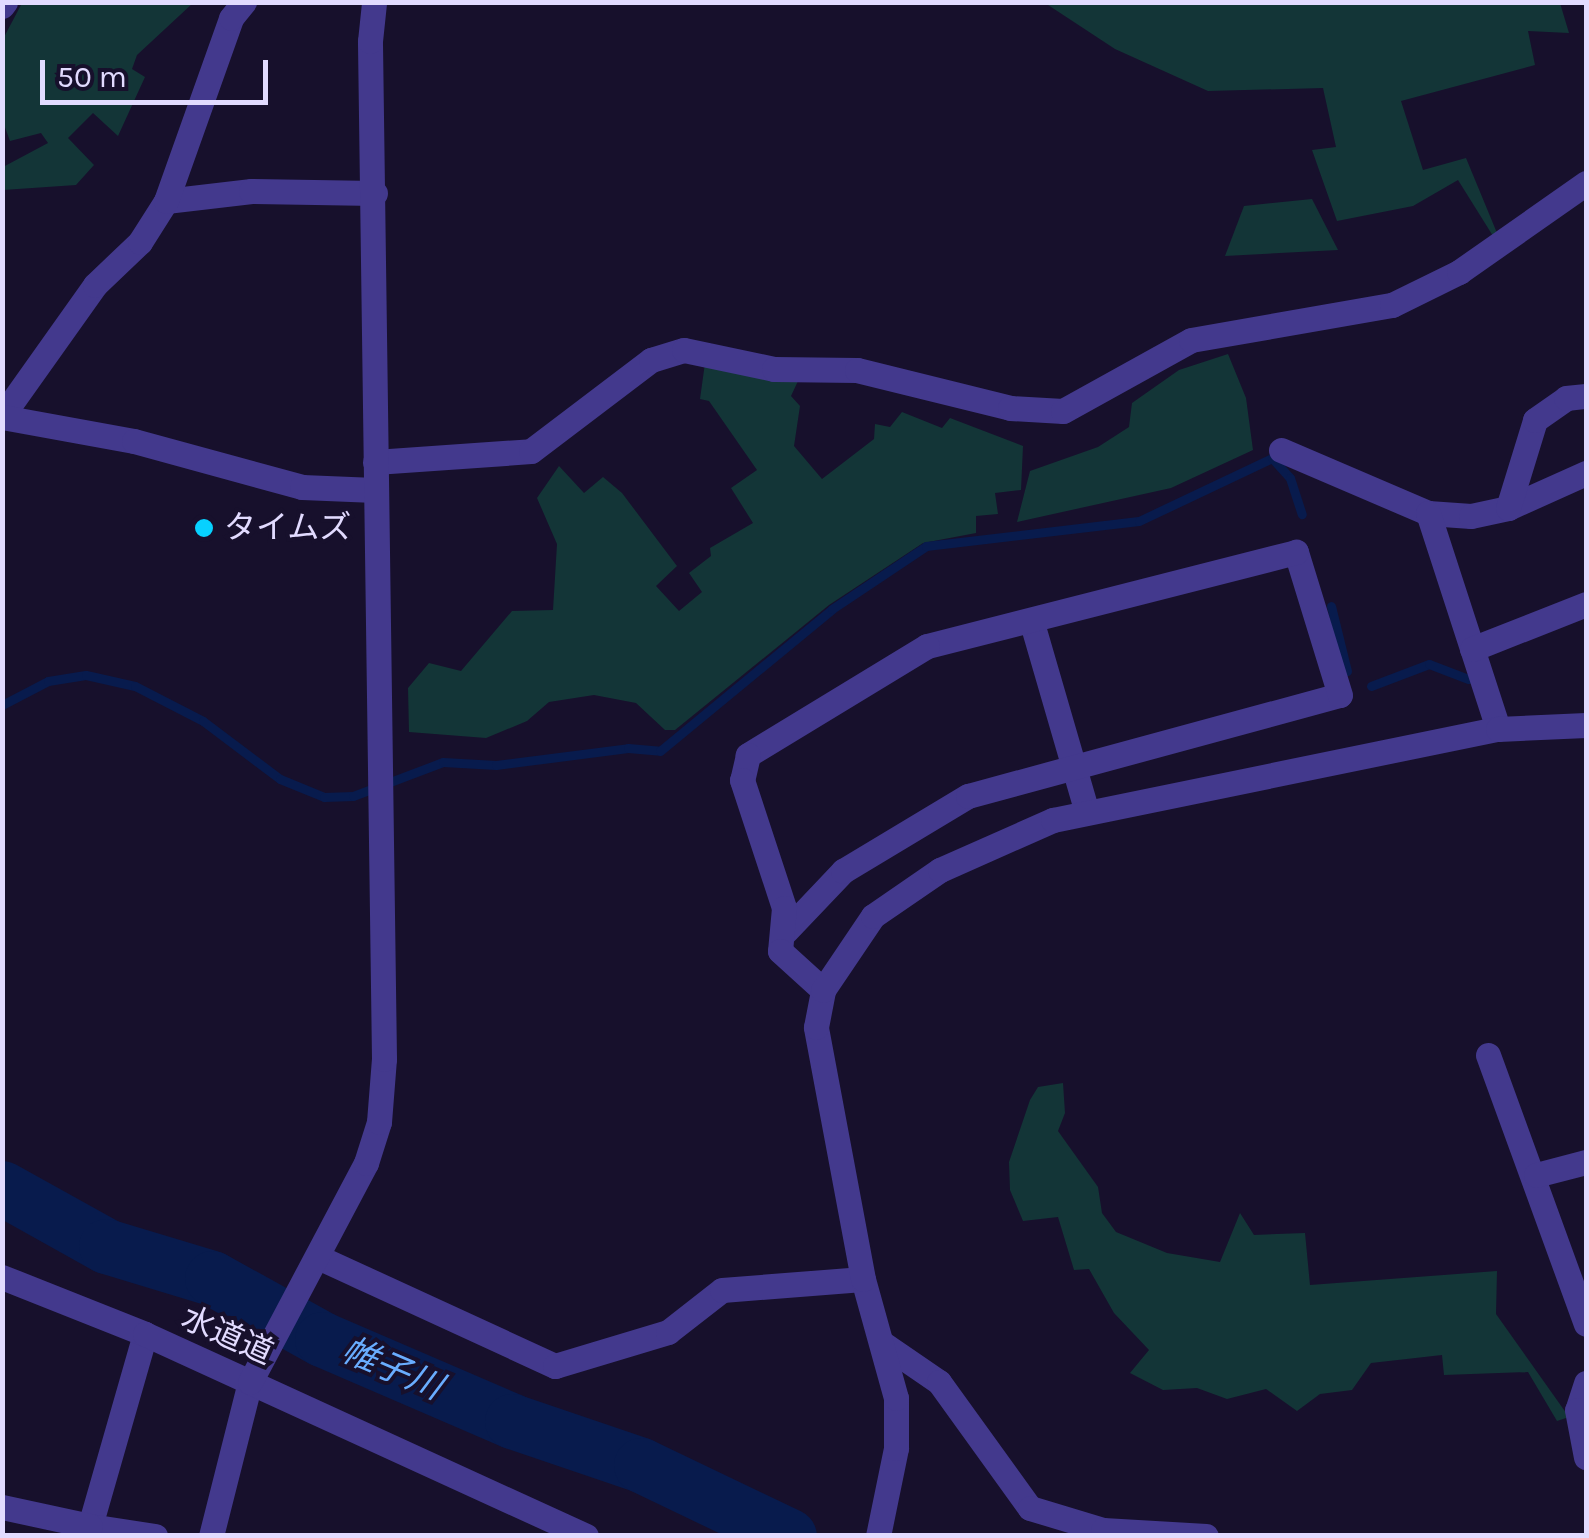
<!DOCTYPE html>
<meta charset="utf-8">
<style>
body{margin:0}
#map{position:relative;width:1589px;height:1538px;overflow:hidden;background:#17102c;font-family:Karla,"Noto Sans JP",sans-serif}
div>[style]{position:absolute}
.green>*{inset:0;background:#133537}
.stream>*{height:9px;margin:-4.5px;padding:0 4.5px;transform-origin:4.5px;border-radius:4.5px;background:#081b4d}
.river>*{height:55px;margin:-27.5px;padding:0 27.5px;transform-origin:27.5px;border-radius:27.5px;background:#081b4d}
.minor>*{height:25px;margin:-12.5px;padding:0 12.5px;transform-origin:12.5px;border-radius:12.5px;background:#43398d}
.tertiary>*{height:25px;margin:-12.5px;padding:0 12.5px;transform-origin:12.5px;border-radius:12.5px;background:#43398d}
.dots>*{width:28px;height:28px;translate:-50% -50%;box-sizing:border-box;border:5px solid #17102c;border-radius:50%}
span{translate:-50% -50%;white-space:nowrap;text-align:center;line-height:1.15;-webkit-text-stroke:8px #17102c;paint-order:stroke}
.poi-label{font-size:32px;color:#e2dbff}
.left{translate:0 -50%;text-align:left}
.street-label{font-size:32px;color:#e2dbff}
.water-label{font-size:35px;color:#69adff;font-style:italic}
.frame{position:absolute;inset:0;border:5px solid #e2dbff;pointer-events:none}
.scale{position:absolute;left:40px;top:60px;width:228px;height:45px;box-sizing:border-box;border:5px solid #e2dbff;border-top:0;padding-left:12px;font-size:30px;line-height:35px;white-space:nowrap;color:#e2dbff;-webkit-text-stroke:8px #17102c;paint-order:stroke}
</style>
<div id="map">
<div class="green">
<div style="clip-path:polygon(1413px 2px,1560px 3px,1569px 33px,1528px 31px,1535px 65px,1401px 101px,1423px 170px,1466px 158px,1497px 233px,1493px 236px,1458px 180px,1413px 206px,1337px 221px,1312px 150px,1336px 147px,1323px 88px,1208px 91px,1115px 49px,1045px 3px)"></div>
<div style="clip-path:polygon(22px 3px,193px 3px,137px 55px,132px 69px,145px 77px,118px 136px,93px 113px,68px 138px,94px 165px,76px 185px,3px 190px,3px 167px,48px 143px,41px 133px,10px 141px,3px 122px,3px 39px)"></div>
<div style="clip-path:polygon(1312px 199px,1338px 250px,1225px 256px,1244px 206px)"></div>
<div style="clip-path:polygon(1228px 354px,1246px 398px,1253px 450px,1171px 488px,1017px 522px,1030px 471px,1098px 447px,1129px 427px,1132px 403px,1179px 370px)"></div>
<div style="clip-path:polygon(705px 363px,798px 381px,791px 396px,800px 406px,794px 446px,822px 479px,874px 439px,875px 424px,890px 427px,902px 412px,942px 428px,950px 418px,1023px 446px,1021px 490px,995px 493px,998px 514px,976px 516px,976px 533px,923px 543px,829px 605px,675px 730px,665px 730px,636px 703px,594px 695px,549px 702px,527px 721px,486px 738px,409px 732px,408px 688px,429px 663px,461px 671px,512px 611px,553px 610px,557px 544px,537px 498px,559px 466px,584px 493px,603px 477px,622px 493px,677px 566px,656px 586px,679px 611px,702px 592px,689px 573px,711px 556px,710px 548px,753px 523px,731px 488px,757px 470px,709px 401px,700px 399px)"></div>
<div style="clip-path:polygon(1063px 1083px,1065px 1113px,1058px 1131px,1098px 1187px,1102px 1213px,1116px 1232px,1167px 1253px,1220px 1262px,1240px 1213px,1254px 1235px,1305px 1233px,1310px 1285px,1497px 1271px,1496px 1314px,1569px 1417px,1557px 1421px,1528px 1372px,1444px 1375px,1442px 1355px,1371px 1363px,1352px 1390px,1320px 1394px,1297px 1411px,1266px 1389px,1227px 1399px,1197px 1388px,1163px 1390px,1130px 1373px,1149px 1350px,1114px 1313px,1089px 1269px,1074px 1270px,1058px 1217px,1023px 1221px,1010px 1190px,1009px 1162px,1030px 1100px,1038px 1087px)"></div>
</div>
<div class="stream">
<div style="left:1331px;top:606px;width:67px;rotate:76.2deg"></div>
<div style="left:1371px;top:686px;width:62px;rotate:-20.8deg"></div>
<div style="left:1429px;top:664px;width:42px;rotate:21deg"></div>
<div style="left:2px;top:705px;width:52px;rotate:-27.6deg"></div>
<div style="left:48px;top:681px;width:38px;rotate:-9deg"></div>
<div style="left:86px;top:675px;width:50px;rotate:12.7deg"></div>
<div style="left:135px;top:686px;width:76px;rotate:27.2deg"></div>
<div style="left:203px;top:721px;width:96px;rotate:37deg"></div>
<div style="left:280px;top:779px;width:48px;rotate:22.2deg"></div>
<div style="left:324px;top:797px;width:29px;rotate:-2deg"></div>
<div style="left:353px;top:796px;width:96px;rotate:-20.7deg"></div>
<div style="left:443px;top:762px;width:53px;rotate:3.2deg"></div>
<div style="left:496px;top:765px;width:133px;rotate:-7.3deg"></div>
<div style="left:628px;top:748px;width:32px;rotate:5deg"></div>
<div style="left:660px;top:751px;width:223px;rotate:-39.5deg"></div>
<div style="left:832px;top:609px;width:113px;rotate:-33.8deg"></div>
<div style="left:926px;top:546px;width:214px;rotate:-6.7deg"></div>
<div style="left:1139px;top:521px;width:147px;rotate:-25.3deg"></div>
<div style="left:1272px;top:458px;width:27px;rotate:48deg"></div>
<div style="left:1290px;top:478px;width:38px;rotate:72deg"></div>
</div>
<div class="river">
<div style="left:2px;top:1188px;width:119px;rotate:29.1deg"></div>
<div style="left:106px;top:1246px;width:111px;rotate:16.8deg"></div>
<div style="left:212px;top:1278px;width:126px;rotate:29deg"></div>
<div style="left:322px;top:1339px;width:207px;rotate:23.3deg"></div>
<div style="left:512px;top:1421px;width:136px;rotate:18.8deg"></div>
<div style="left:641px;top:1465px;width:164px;rotate:25.6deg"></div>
</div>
<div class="minor">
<div style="left:2px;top:6px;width:5px;rotate:-53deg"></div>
<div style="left:166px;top:201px;width:86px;rotate:-6.7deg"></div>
<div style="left:251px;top:191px;width:124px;rotate:0.9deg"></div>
<div style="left:2px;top:416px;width:161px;rotate:-54.6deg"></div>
<div style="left:95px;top:285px;width:62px;rotate:-43.7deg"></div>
<div style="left:140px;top:242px;width:49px;rotate:-57.6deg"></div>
<div style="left:166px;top:201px;width:194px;rotate:-70.4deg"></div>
<div style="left:231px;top:18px;width:21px;rotate:-51deg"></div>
<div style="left:2px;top:417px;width:134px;rotate:10.3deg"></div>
<div style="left:134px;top:441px;width:174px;rotate:15.3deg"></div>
<div style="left:302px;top:487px;width:73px;rotate:2.4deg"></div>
<div style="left:1281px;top:450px;width:160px;rotate:23.2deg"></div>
<div style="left:1428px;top:513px;width:43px;rotate:4deg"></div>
<div style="left:1471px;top:516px;width:38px;rotate:-12deg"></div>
<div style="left:1508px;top:508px;width:85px;rotate:-24.2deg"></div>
<div style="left:375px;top:462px;width:156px;rotate:-4deg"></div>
<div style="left:531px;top:451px;width:151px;rotate:-37.2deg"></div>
<div style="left:651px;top:360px;width:34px;rotate:-17deg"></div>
<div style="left:684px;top:350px;width:92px;rotate:11.9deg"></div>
<div style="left:774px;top:369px;width:83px;rotate:0.7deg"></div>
<div style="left:857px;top:370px;width:158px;rotate:13.9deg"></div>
<div style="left:1010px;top:408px;width:53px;rotate:3.2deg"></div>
<div style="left:1063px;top:411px;width:146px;rotate:-29deg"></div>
<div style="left:1191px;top:340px;width:204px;rotate:-9.9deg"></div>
<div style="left:1392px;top:305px;width:75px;rotate:-26.2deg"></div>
<div style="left:1459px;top:272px;width:155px;rotate:-35deg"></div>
<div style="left:1508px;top:508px;width:92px;rotate:-72.9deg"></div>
<div style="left:1535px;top:420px;width:38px;rotate:-35deg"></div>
<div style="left:1566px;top:398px;width:20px;rotate:-6deg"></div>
<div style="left:1428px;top:513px;width:227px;rotate:72deg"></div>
<div style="left:1032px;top:623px;width:197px;rotate:73.8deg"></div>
<div style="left:1472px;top:649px;width:123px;rotate:-21.5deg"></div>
<div style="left:786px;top:931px;width:83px;rotate:-46.5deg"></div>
<div style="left:843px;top:871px;width:146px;rotate:-31deg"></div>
<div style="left:968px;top:796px;width:385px;rotate:-15.2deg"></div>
<div style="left:1340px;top:695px;width:150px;rotate:-107.1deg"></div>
<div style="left:1296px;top:552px;width:381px;rotate:165.7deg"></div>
<div style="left:927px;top:646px;width:210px;rotate:148.7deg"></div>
<div style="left:748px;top:755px;width:26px;rotate:103deg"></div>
<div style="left:742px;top:780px;width:135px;rotate:71.8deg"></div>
<div style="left:784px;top:908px;width:43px;rotate:95.3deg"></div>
<div style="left:780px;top:951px;width:58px;rotate:42.2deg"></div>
<div style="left:1488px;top:1055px;width:286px;rotate:70deg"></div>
<div style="left:1536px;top:1175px;width:52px;rotate:-14.6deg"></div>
<div style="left:318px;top:1257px;width:261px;rotate:24.7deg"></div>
<div style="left:555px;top:1366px;width:118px;rotate:-16.7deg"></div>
<div style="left:668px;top:1332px;width:68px;rotate:-37.9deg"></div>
<div style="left:722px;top:1290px;width:141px;rotate:-4.5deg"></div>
<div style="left:145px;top:1334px;width:200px;rotate:106deg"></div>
<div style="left:90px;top:1526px;width:66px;rotate:8.7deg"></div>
<div style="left:882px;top:1343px;width:69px;rotate:34.4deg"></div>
<div style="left:939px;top:1382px;width:155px;rotate:54.2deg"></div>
<div style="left:1030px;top:1508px;width:76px;rotate:16.8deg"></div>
<div style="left:1103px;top:1530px;width:103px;rotate:3.3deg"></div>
<div style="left:1586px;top:1383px;width:28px;rotate:108deg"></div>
<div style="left:1577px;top:1410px;width:48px;rotate:79.2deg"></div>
<div style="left:2px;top:1507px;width:90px;rotate:12.2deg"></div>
<div style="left:211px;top:1536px;width:159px;rotate:-75.8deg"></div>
<div style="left:878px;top:1536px;width:90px;rotate:-78.4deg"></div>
<div style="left:896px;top:1448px;width:50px;rotate:-90deg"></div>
<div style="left:896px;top:1398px;width:123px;rotate:-105.5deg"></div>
<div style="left:863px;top:1279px;width:256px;rotate:-100.6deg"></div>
<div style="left:816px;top:1027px;width:38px;rotate:-79deg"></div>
<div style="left:823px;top:990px;width:89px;rotate:-56deg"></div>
<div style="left:873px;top:916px;width:81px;rotate:-34.5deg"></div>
<div style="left:940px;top:870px;width:124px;rotate:-23.9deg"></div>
<div style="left:1053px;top:820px;width:454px;rotate:-11.6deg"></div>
<div style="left:1498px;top:729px;width:88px;rotate:-2.6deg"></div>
</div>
<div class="tertiary">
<div style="left:2px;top:1277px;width:154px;rotate:21.7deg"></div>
<div style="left:145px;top:1334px;width:485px;rotate:24.6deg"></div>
<div style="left:250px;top:1382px;width:248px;rotate:-62.1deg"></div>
<div style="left:366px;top:1163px;width:43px;rotate:-72.4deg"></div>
<div style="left:379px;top:1122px;width:63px;rotate:-85.5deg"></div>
<div style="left:384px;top:1059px;width:1018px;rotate:-90.79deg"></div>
<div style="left:370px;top:41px;width:39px;rotate:-84deg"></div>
</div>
<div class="dots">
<div style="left:204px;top:528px;background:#07d1ff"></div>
</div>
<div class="poi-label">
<span class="left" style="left:224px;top:528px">タイムズ</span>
</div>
<div class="street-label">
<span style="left:227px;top:1336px;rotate:24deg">水道道</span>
</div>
<div class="water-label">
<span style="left:392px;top:1369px;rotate:23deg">帷子川</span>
</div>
<div class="frame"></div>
<div class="scale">50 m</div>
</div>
